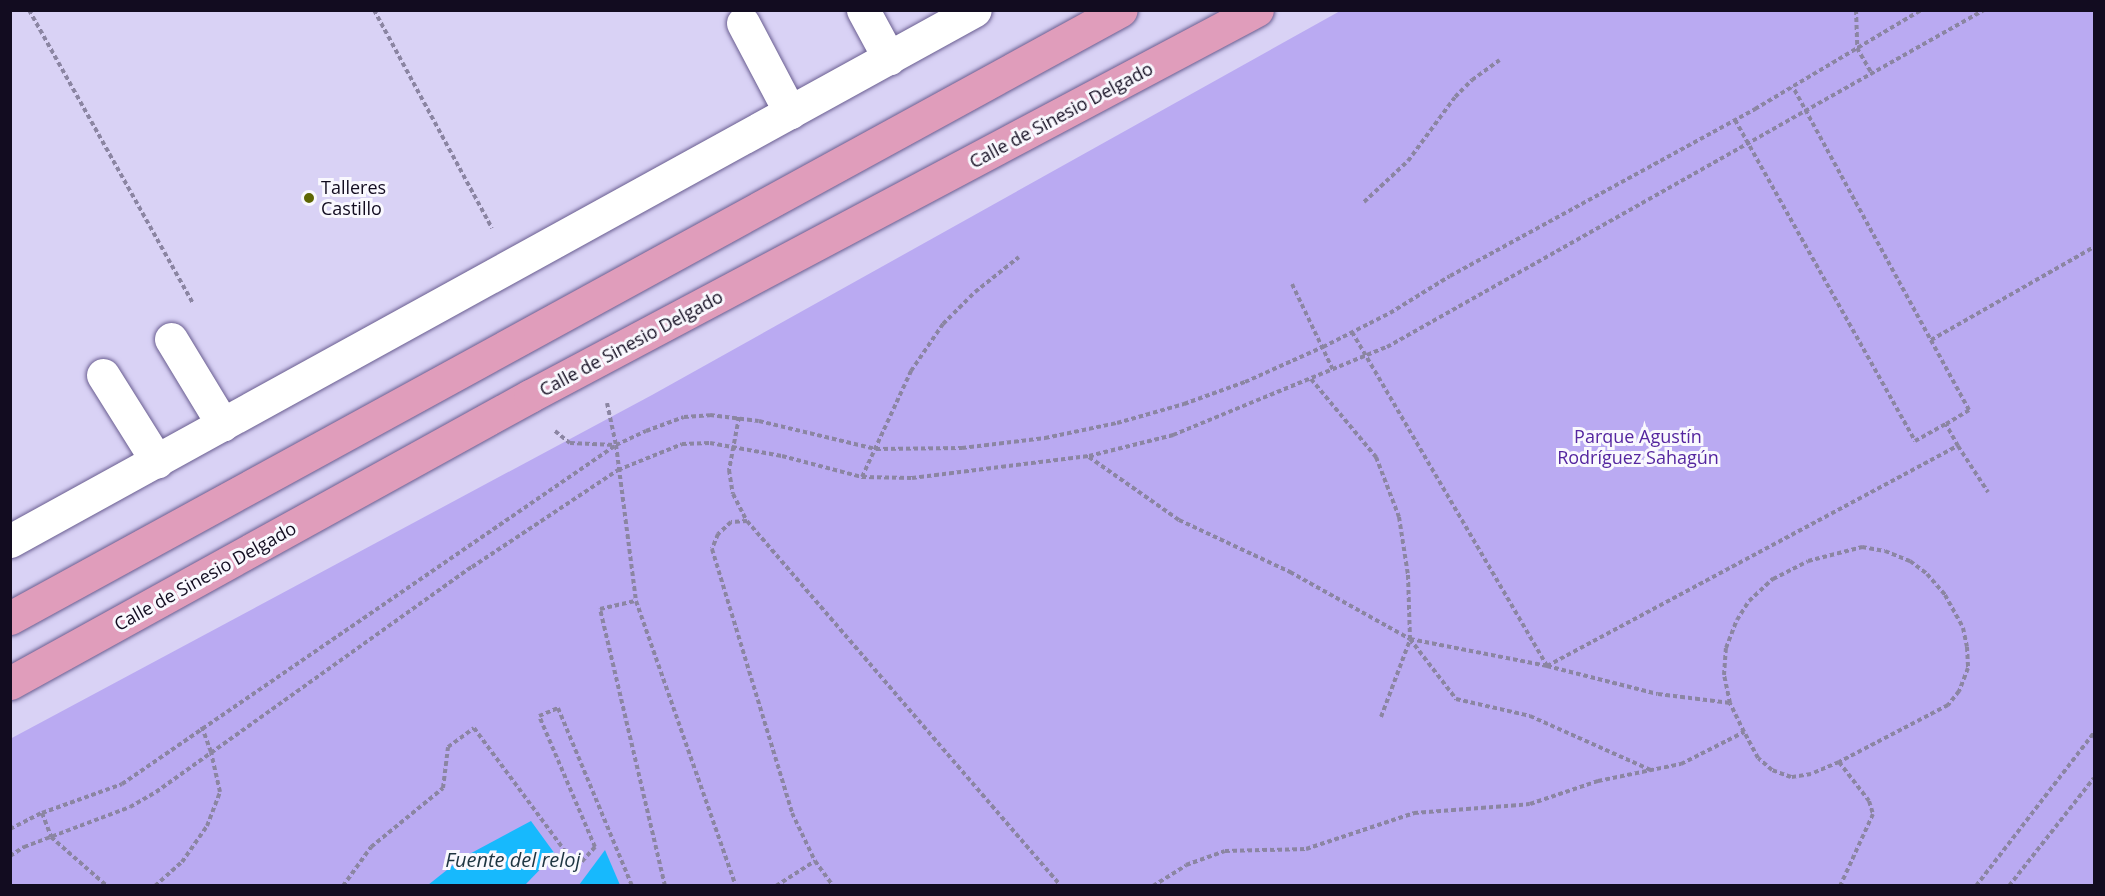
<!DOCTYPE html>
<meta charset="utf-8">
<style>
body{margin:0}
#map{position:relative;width:2105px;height:896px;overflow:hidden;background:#d9d2f5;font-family:"Open Sans",sans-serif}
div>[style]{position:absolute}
.green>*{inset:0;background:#baaaf2}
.water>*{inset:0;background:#17b9fd}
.path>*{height:4px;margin-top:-2px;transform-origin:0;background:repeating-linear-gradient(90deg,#8b85a2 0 4.5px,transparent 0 7.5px)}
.roads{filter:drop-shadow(0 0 2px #695d90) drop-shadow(0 0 2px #695d90)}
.minor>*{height:33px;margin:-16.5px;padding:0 16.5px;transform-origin:16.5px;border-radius:16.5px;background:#fff}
.major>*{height:33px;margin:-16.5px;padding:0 16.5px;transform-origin:16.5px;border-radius:16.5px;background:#e09dbb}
.dots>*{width:16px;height:16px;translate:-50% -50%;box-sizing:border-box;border:3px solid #f9f8fe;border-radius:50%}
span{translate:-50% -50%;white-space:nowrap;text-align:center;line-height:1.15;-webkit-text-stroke:6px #f9f8fe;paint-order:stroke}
.street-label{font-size:18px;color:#120c20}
.poi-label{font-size:18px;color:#120c20}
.left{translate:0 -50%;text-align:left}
.park-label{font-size:18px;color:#54259f}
.water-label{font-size:20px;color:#1d3441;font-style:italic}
.frame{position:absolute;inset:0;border:12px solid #120c20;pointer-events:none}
</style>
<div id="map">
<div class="green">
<div style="clip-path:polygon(1340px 11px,2094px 11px,2094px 885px,11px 885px,10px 739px,652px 395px)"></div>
</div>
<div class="water">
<div style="clip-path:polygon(531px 821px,555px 854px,525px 885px,428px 885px,462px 858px)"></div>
<div style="clip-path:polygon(605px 850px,620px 885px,579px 885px)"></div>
</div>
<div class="path">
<div style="left:29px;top:10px;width:336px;rotate:60.8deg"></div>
<div style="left:374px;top:10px;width:248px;rotate:61.6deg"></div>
<div style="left:1856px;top:10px;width:38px;rotate:88deg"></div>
<div style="left:1857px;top:48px;width:30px;rotate:60deg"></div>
<div style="left:1735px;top:120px;width:368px;rotate:60.7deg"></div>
<div style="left:1915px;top:441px;width:35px;rotate:-29deg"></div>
<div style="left:1364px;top:202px;width:60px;rotate:-43deg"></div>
<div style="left:1408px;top:161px;width:79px;rotate:-53.7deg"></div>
<div style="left:1455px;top:97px;width:24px;rotate:-45deg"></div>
<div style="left:1472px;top:80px;width:34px;rotate:-36deg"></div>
<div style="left:1292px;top:284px;width:95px;rotate:64.5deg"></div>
<div style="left:1352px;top:332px;width:387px;rotate:59.7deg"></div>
<div style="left:1547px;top:666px;width:466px;rotate:-28.2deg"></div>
<div style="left:1958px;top:446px;width:25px;rotate:-119deg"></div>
<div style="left:1946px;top:424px;width:27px;rotate:-31deg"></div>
<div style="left:1969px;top:410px;width:368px;rotate:-118.6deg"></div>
<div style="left:1931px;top:340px;width:188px;rotate:-29.7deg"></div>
<div style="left:1311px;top:379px;width:102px;rotate:50.2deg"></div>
<div style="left:1376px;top:457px;width:64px;rotate:69deg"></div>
<div style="left:1399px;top:517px;width:59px;rotate:81.2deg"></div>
<div style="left:1408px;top:575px;width:64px;rotate:88.2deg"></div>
<div style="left:1410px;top:639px;width:76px;rotate:52.5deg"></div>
<div style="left:1456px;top:699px;width:76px;rotate:12.9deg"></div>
<div style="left:1530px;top:716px;width:133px;rotate:24.1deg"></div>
<div style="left:607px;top:403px;width:43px;rotate:77.9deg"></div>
<div style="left:616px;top:445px;width:157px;rotate:82.7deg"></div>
<div style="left:739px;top:417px;width:54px;rotate:100.7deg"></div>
<div style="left:729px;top:470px;width:24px;rotate:81deg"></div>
<div style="left:733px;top:494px;width:30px;rotate:63deg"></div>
<div style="left:747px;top:521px;width:481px;rotate:49.3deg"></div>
<div style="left:555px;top:431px;width:19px;rotate:39deg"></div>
<div style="left:570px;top:443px;width:45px;rotate:2.5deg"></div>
<div style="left:1958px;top:446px;width:55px;rotate:56.9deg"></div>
<div style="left:1089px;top:457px;width:110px;rotate:35deg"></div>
<div style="left:1179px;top:520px;width:123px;rotate:25.1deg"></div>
<div style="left:1290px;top:572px;width:137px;rotate:29.2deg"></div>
<div style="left:1410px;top:639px;width:140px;rotate:11.1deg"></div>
<div style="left:1547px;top:666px;width:114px;rotate:14.2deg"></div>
<div style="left:1658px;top:694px;width:73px;rotate:7.1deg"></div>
<div style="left:862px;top:477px;width:117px;rotate:-65.2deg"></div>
<div style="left:911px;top:371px;width:57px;rotate:-55.8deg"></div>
<div style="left:943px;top:324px;width:45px;rotate:-45deg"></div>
<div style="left:975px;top:292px;width:56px;rotate:-38.5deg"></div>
<div style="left:747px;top:521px;width:16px;rotate:176deg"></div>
<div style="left:731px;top:522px;width:18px;rotate:137deg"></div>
<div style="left:718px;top:534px;width:16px;rotate:112deg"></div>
<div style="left:712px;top:549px;width:276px;rotate:73.1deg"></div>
<div style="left:792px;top:813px;width:53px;rotate:64.4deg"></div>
<div style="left:815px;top:861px;width:31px;rotate:54deg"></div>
<div style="left:1862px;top:547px;width:23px;rotate:10deg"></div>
<div style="left:1885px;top:551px;width:27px;rotate:22deg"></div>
<div style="left:1910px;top:561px;width:21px;rotate:37deg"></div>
<div style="left:1927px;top:574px;width:28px;rotate:49deg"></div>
<div style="left:1945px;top:595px;width:38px;rotate:61deg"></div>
<div style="left:1963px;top:628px;width:19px;rotate:78deg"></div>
<div style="left:1967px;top:647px;width:21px;rotate:87deg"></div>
<div style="left:1968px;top:668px;width:25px;rotate:111deg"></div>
<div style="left:1959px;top:691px;width:18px;rotate:128deg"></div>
<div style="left:1948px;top:705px;width:123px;rotate:152.4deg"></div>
<div style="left:1839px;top:762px;width:30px;rotate:157deg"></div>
<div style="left:1811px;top:774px;width:20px;rotate:171deg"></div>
<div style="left:1791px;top:777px;width:20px;rotate:-160deg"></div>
<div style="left:1772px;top:770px;width:18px;rotate:-139deg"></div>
<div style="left:1758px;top:758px;width:30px;rotate:-118deg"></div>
<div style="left:1744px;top:732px;width:32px;rotate:-116deg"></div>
<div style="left:1730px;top:703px;width:29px;rotate:-102deg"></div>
<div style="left:1724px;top:675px;width:27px;rotate:-86deg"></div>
<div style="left:1726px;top:648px;width:30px;rotate:-69deg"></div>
<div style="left:1737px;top:620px;width:22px;rotate:-58deg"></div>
<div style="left:1749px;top:601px;width:33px;rotate:-43deg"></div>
<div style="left:1773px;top:579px;width:39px;rotate:-27deg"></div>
<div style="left:1808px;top:561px;width:56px;rotate:-14.5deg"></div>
<div style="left:1381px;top:717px;width:82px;rotate:-69.4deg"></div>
<div style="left:1839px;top:762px;width:49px;rotate:52.4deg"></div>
<div style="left:1869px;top:801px;width:14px;rotate:73deg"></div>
<div style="left:1873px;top:814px;width:79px;rotate:114.6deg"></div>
<div style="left:42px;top:813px;width:26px;rotate:69deg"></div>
<div style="left:51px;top:837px;width:74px;rotate:41.2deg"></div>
<div style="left:10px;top:829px;width:36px;rotate:-27deg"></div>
<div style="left:42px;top:813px;width:85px;rotate:-19.9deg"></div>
<div style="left:122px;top:784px;width:599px;rotate:-34.46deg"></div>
<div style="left:616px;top:445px;width:33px;rotate:-25deg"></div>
<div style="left:646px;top:431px;width:40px;rotate:-20.2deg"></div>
<div style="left:684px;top:417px;width:26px;rotate:-4deg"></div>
<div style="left:710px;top:415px;width:49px;rotate:7deg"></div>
<div style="left:759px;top:421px;width:120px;rotate:13.5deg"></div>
<div style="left:876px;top:449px;width:86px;rotate:-0.7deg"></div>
<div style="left:962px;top:448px;width:84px;rotate:-6.9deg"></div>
<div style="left:1045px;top:438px;width:74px;rotate:-11.8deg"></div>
<div style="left:1117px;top:423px;width:70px;rotate:-15.8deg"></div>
<div style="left:1184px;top:404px;width:65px;rotate:-19.8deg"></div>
<div style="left:1245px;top:382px;width:85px;rotate:-24.2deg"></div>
<div style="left:1323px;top:347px;width:75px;rotate:-26.9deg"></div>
<div style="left:1390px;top:313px;width:70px;rotate:-31.7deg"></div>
<div style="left:1450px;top:276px;width:348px;rotate:-28.7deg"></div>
<div style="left:1755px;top:109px;width:193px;rotate:-30.8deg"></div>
<div style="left:10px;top:856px;width:17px;rotate:-33deg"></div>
<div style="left:24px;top:847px;width:113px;rotate:-20.7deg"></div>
<div style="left:130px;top:807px;width:30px;rotate:-30deg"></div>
<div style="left:156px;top:792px;width:388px;rotate:-35.5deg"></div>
<div style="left:472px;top:567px;width:175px;rotate:-33.6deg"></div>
<div style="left:618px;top:470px;width:69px;rotate:-22.1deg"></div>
<div style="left:682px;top:444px;width:28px;rotate:-2deg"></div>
<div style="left:710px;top:443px;width:73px;rotate:10.2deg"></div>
<div style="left:782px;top:456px;width:83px;rotate:14.7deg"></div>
<div style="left:862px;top:477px;width:50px;rotate:1.1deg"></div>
<div style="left:912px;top:478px;width:178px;rotate:-7.1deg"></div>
<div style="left:1089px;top:456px;width:87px;rotate:-14deg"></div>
<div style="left:1173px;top:435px;width:231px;rotate:-22.4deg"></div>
<div style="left:1387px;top:347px;width:686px;rotate:-29.44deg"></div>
<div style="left:155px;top:886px;width:36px;rotate:-42deg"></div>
<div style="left:182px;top:862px;width:44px;rotate:-55.2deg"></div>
<div style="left:207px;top:826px;width:36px;rotate:-69deg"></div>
<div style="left:220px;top:792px;width:41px;rotate:-102.7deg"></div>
<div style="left:211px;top:752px;width:27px;rotate:-110deg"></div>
<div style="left:343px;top:886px;width:48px;rotate:-54.3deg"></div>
<div style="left:371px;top:847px;width:93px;rotate:-39.3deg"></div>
<div style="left:443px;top:788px;width:41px;rotate:-83deg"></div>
<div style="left:448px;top:747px;width:32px;rotate:-36deg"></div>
<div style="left:474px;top:728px;width:173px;rotate:53.5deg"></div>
<div style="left:577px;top:867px;width:27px;rotate:-48deg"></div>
<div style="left:595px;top:847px;width:142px;rotate:-113.1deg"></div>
<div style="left:539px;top:716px;width:21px;rotate:-23deg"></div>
<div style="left:558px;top:708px;width:193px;rotate:67.4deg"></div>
<div style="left:665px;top:886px;width:285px;rotate:-103.2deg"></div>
<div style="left:600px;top:609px;width:37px;rotate:-13deg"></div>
<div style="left:636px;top:601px;width:302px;rotate:70.7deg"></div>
<div style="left:776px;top:886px;width:46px;rotate:-32.7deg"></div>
<div style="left:1153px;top:886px;width:39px;rotate:-32deg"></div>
<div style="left:1186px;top:865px;width:41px;rotate:-19.7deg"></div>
<div style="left:1225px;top:851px;width:81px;rotate:-1.4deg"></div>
<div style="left:1306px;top:849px;width:114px;rotate:-18.4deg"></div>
<div style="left:1414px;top:813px;width:116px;rotate:-4.4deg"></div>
<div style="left:1530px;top:804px;width:72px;rotate:-18.7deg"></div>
<div style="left:1598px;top:781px;width:85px;rotate:-11.6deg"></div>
<div style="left:1681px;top:764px;width:71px;rotate:-26.9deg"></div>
<div style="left:1976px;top:886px;width:193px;rotate:-52.4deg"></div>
<div style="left:2009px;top:886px;width:137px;rotate:-51.8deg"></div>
</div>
<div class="roads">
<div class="minor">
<div style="left:863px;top:10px;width:55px;rotate:61.6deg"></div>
<div style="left:743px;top:23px;width:101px;rotate:62.2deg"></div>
<div style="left:171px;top:339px;width:100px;rotate:58.8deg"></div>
<div style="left:103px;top:375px;width:102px;rotate:57.9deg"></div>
<div style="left:10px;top:541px;width:1101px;rotate:-28.82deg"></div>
</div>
<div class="major">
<div style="left:10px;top:618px;width:1266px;rotate:-28.69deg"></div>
<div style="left:10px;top:683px;width:594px;rotate:-28.9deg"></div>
<div style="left:530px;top:396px;width:823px;rotate:-27.97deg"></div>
</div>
</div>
<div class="dots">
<div style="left:309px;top:198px;background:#5e6604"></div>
</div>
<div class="street-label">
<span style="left:1061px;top:115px;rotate:-28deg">Calle de Sinesio Delgado</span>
<span style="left:631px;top:343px;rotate:-28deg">Calle de Sinesio Delgado</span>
<span style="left:205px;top:576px;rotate:-29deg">Calle de Sinesio Delgado</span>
</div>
<div class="poi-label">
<span class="left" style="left:321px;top:198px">Talleres<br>Castillo</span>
</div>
<div class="park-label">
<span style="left:1638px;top:447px">Parque Agustín<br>Rodríguez Sahagún</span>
</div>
<div class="water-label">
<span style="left:513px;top:859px">Fuente del reloj</span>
</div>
<div class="frame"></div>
</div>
